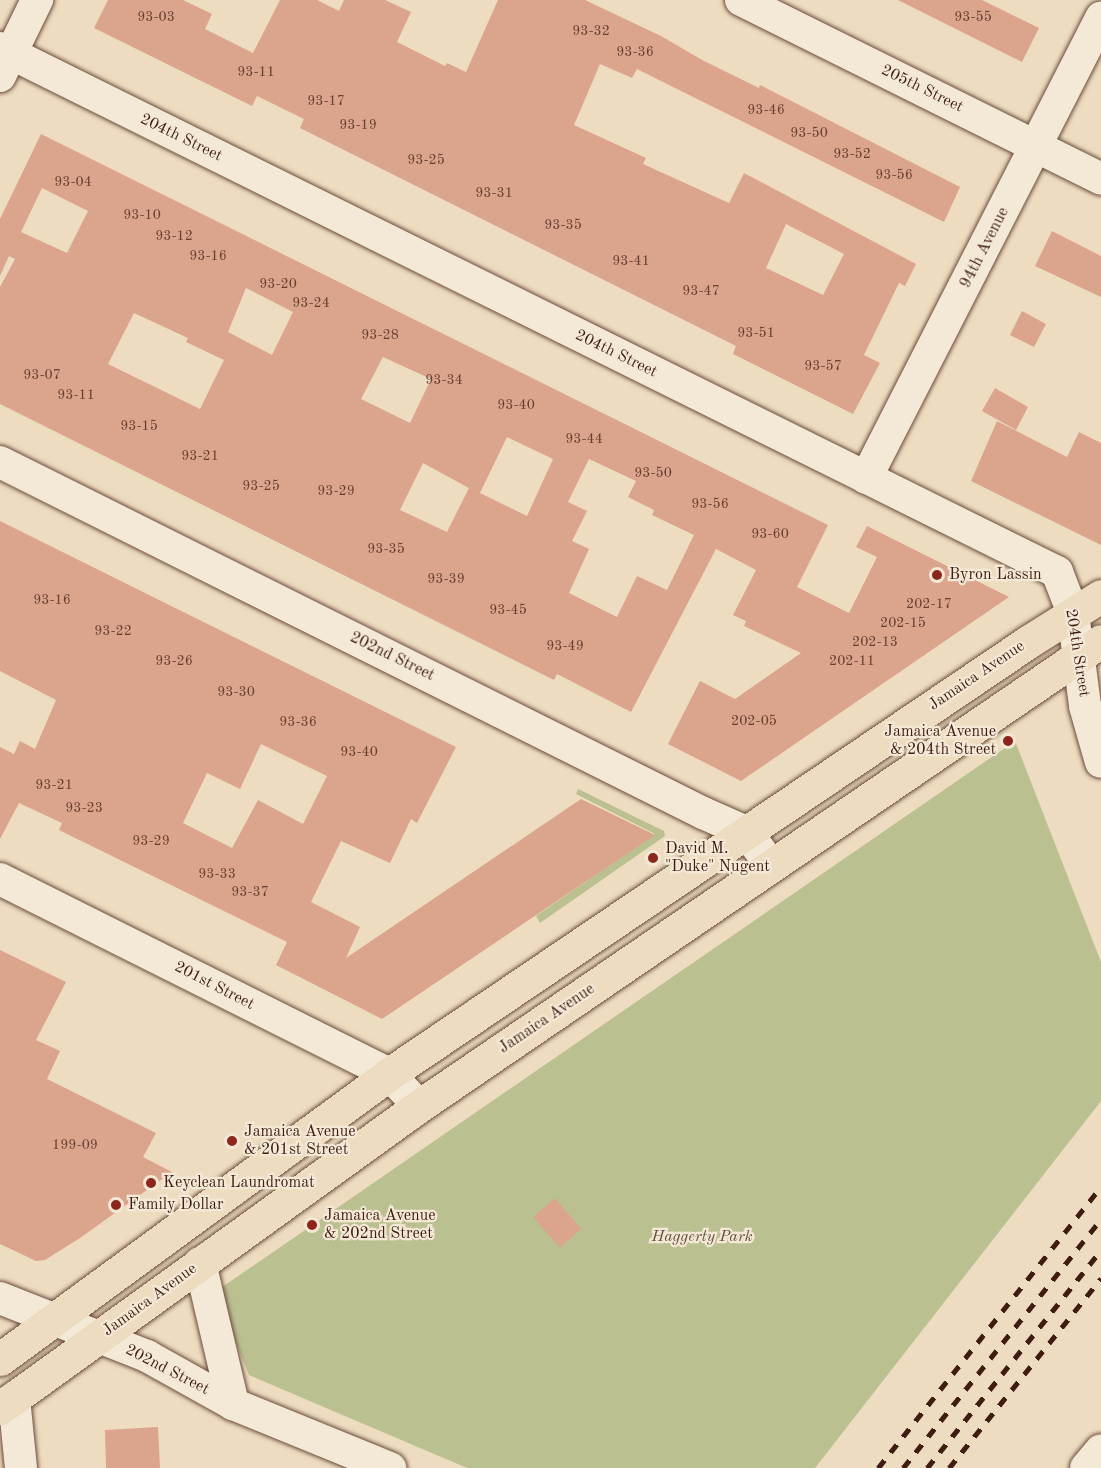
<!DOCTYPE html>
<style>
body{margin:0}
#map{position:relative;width:1101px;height:1468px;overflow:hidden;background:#eedcc0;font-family:"Old Standard TT",serif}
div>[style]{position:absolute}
.green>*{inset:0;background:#bbc091}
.building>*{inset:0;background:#dba48d}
.roads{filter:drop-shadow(0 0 2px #6a4c3b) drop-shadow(0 0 2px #6a4c3b)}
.street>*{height:32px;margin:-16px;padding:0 16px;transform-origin:16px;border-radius:16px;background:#f4e8d6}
.primary>*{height:33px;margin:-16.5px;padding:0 16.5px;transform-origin:16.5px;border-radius:16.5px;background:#eedcc0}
.rail>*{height:4.5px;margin-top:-2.25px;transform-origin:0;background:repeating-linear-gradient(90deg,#3e1c0f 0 10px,transparent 0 20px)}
.dots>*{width:16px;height:16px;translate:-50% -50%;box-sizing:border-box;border:3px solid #f4e8d6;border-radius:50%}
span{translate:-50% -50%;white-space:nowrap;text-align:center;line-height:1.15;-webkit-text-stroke:4.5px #f4e8d6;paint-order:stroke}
.number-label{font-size:14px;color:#653e2e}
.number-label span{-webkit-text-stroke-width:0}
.street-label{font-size:16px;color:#3e1c0f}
.poi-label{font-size:16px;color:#3e1c0f}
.left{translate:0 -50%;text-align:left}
.right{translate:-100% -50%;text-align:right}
.park-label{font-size:16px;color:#644d36;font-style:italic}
</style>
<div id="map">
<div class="green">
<div style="clip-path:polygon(1015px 741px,1101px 962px,1101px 1101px,815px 1468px,467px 1468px,249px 1375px,215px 1292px)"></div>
<div style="clip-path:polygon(578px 789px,664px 831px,665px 836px,540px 923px,536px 916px,655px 834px,576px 794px)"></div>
</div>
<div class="building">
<div style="clip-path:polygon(evenodd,108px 0,183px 0,212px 14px,205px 29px,253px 53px,280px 0,317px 0,339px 11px,344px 0,385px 0,411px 12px,397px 42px,445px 66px,447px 63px,466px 72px,498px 0,585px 0,661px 36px,704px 61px,759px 88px,760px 85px,960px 187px,944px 222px,637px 69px,632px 78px,600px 64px,574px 125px,646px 158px,643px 164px,729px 203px,744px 173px,916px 264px,905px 286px,899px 283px,864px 355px,880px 363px,853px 414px,733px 354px,736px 346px,300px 128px,304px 119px,257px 96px,252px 106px,94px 28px,108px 0,786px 224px,844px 254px,823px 295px,766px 268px,786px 224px)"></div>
<div style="clip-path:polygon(898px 0,982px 0,1039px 28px,1022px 62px)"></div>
<div style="clip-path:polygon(evenodd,41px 134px,828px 525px,797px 587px,849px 613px,877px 557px,856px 547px,867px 526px,1009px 597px,741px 781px,668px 744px,700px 681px,735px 699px,801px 653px,744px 626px,746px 621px,733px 615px,756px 570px,716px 549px,631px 712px,557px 674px,554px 680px,0 404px,0 287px,15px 259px,9px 256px,0 276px,0 219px,41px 134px,42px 188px,88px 211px,67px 253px,21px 232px,42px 188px,41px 134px,246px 288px,293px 312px,272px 355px,228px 332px,246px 288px,41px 134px,134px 313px,188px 338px,186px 342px,224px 360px,200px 409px,108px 364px,134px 313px,41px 134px,383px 357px,431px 379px,410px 423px,361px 399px,383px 357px,41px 134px,507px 437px,553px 459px,527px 516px,480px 493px,507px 437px,41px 134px,589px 459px,636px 481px,628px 497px,654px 510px,652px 515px,694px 535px,667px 590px,637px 576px,617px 617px,569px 593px,589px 549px,572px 541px,587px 511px,568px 502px,589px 459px,41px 134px,423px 463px,478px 493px,469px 488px,447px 532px,400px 510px,423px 463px)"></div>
<div style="clip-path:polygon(1052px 231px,1101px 256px,1101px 297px,1035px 266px)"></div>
<div style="clip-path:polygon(1022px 311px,1046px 324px,1034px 347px,1010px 335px)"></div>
<div style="clip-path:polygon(995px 388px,1028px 407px,1016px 430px,982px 411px)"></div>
<div style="clip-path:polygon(997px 421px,1067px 457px,1079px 432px,1101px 443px,1101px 545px,971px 481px)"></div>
<div style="clip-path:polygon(evenodd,0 521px,456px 747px,417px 823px,411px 819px,390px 863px,341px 841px,311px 902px,360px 927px,346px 958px,581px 799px,655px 835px,382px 1019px,276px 965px,287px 942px,59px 830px,62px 823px,19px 803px,0 839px,0 747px,14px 754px,20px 741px,35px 749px,56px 700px,0 671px,0 521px,261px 744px,327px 776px,303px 824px,258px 800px,232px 848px,183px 823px,207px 773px,240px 789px,261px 744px)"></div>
<div style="clip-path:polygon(0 950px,66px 982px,36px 1040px,60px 1051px,47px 1079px,156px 1133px,143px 1157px,172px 1172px,80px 1238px,45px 1260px,36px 1261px,0 1244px)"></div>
<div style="clip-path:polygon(555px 1198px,581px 1229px,560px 1248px,533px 1217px)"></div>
<div style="clip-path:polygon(158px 1427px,160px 1468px,106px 1468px,105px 1430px)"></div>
</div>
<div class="roads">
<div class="street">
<div style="left:741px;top:0;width:402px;rotate:26.4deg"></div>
<div style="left:0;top:48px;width:1180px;rotate:26.37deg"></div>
<div style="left:1057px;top:572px;width:44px;rotate:68.7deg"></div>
<div style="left:1073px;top:613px;width:94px;rotate:82.6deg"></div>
<div style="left:1085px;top:706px;width:58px;rotate:74.1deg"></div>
<div style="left:0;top:76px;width:85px;rotate:-64deg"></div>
<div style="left:0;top:462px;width:786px;rotate:26.53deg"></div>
<div style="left:703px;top:813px;width:47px;rotate:23.8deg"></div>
<div style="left:746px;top:832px;width:43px;rotate:52.6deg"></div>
<div style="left:866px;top:478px;width:517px;rotate:-62.94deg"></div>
<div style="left:0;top:879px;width:435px;rotate:26.6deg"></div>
<div style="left:389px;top:1074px;width:44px;rotate:46.8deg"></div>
<div style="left:200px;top:1263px;width:145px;rotate:76.8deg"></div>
<div style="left:0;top:1298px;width:158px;rotate:21.5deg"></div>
<div style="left:147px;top:1356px;width:98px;rotate:29.2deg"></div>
<div style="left:233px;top:1404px;width:170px;rotate:22.2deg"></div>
<div style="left:14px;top:1398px;width:70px;rotate:84.3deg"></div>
<div style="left:1086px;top:1468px;width:23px;rotate:-50deg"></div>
</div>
<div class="primary">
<div style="left:0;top:1359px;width:482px;rotate:-36.2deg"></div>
<div style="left:389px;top:1074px;width:771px;rotate:-34.06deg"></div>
<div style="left:1028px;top:642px;width:86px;rotate:-32.2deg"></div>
<div style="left:0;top:1408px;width:516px;rotate:-35.78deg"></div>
<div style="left:419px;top:1106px;width:825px;rotate:-34.29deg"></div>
</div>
</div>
<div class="rail">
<div style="left:878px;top:1468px;width:359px;rotate:-51.6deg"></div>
<div style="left:903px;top:1468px;width:318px;rotate:-51.5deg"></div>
<div style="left:927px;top:1468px;width:279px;rotate:-51.4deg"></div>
<div style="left:949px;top:1468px;width:243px;rotate:-51.3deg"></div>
</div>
<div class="dots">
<div style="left:937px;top:575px;background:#8f2418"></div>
<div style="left:1008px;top:741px;background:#8f2418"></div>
<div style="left:653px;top:858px;background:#8f2418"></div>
<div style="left:232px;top:1141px;background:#8f2418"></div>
<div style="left:151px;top:1183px;background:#8f2418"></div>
<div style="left:116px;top:1205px;background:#8f2418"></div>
<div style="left:312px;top:1225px;background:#8f2418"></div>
</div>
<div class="number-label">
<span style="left:156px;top:17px">93-03</span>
<span style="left:973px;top:17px">93-55</span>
<span style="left:591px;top:31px">93-32</span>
<span style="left:635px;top:52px">93-36</span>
<span style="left:256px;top:72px">93-11</span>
<span style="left:326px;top:101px">93-17</span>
<span style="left:766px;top:110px">93-46</span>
<span style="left:358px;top:125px">93-19</span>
<span style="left:809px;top:133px">93-50</span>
<span style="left:852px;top:154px">93-52</span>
<span style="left:426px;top:160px">93-25</span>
<span style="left:894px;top:175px">93-56</span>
<span style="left:73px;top:182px">93-04</span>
<span style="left:494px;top:193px">93-31</span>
<span style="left:142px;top:215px">93-10</span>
<span style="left:563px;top:225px">93-35</span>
<span style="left:174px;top:236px">93-12</span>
<span style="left:208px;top:256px">93-16</span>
<span style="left:631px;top:261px">93-41</span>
<span style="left:278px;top:284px">93-20</span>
<span style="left:701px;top:291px">93-47</span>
<span style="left:311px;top:303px">93-24</span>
<span style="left:756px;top:333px">93-51</span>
<span style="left:380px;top:335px">93-28</span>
<span style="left:823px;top:366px">93-57</span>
<span style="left:42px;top:375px">93-07</span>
<span style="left:444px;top:380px">93-34</span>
<span style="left:76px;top:395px">93-11</span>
<span style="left:516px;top:405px">93-40</span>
<span style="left:139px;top:426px">93-15</span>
<span style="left:584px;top:439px">93-44</span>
<span style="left:200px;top:456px">93-21</span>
<span style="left:653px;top:473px">93-50</span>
<span style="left:261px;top:486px">93-25</span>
<span style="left:336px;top:491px">93-29</span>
<span style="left:710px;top:504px">93-56</span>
<span style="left:770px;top:534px">93-60</span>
<span style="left:386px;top:549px">93-35</span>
<span style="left:446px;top:579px">93-39</span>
<span style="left:52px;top:600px">93-16</span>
<span style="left:929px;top:604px">202-17</span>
<span style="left:508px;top:610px">93-45</span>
<span style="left:903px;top:623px">202-15</span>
<span style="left:113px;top:631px">93-22</span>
<span style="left:875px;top:642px">202-13</span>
<span style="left:565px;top:646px">93-49</span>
<span style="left:174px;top:661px">93-26</span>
<span style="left:852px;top:661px">202-11</span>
<span style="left:236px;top:692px">93-30</span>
<span style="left:754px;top:721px">202-05</span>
<span style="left:298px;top:722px">93-36</span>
<span style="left:359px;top:752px">93-40</span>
<span style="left:54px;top:785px">93-21</span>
<span style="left:84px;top:808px">93-23</span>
<span style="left:151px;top:841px">93-29</span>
<span style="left:217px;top:874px">93-33</span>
<span style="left:250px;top:892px">93-37</span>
<span style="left:75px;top:1145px">199-09</span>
</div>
<div class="street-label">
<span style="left:922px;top:89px;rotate:26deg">205th Street</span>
<span style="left:181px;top:138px;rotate:26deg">204th Street</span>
<span style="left:985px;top:248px;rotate:-63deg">94th Avenue</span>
<span style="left:616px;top:354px;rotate:26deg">204th Street</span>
<span style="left:1077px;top:653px;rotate:81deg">204th Street</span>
<span style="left:392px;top:657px;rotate:26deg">202nd Street</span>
<span style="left:977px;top:676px;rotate:-34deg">Jamaica Avenue</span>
<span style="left:214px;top:986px;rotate:27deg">201st Street</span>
<span style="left:547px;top:1019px;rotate:-34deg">Jamaica Avenue</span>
<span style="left:150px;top:1300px;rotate:-36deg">Jamaica Avenue</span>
<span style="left:167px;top:1370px;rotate:27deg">202nd Street</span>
</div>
<div class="poi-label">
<span class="left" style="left:949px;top:575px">Byron Lassin</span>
<span class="right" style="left:996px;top:741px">Jamaica Avenue<br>&amp; 204th Street</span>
<span class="left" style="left:665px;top:858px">David M.<br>"Duke" Nugent</span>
<span class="left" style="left:244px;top:1141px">Jamaica Avenue<br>&amp; 201st Street</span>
<span class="left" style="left:163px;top:1183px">Keyclean Laundromat</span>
<span class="left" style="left:128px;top:1205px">Family Dollar</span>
<span class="left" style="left:324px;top:1225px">Jamaica Avenue<br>&amp; 202nd Street</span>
</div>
<div class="park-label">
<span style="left:702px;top:1237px">Haggerty Park</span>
</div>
</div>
